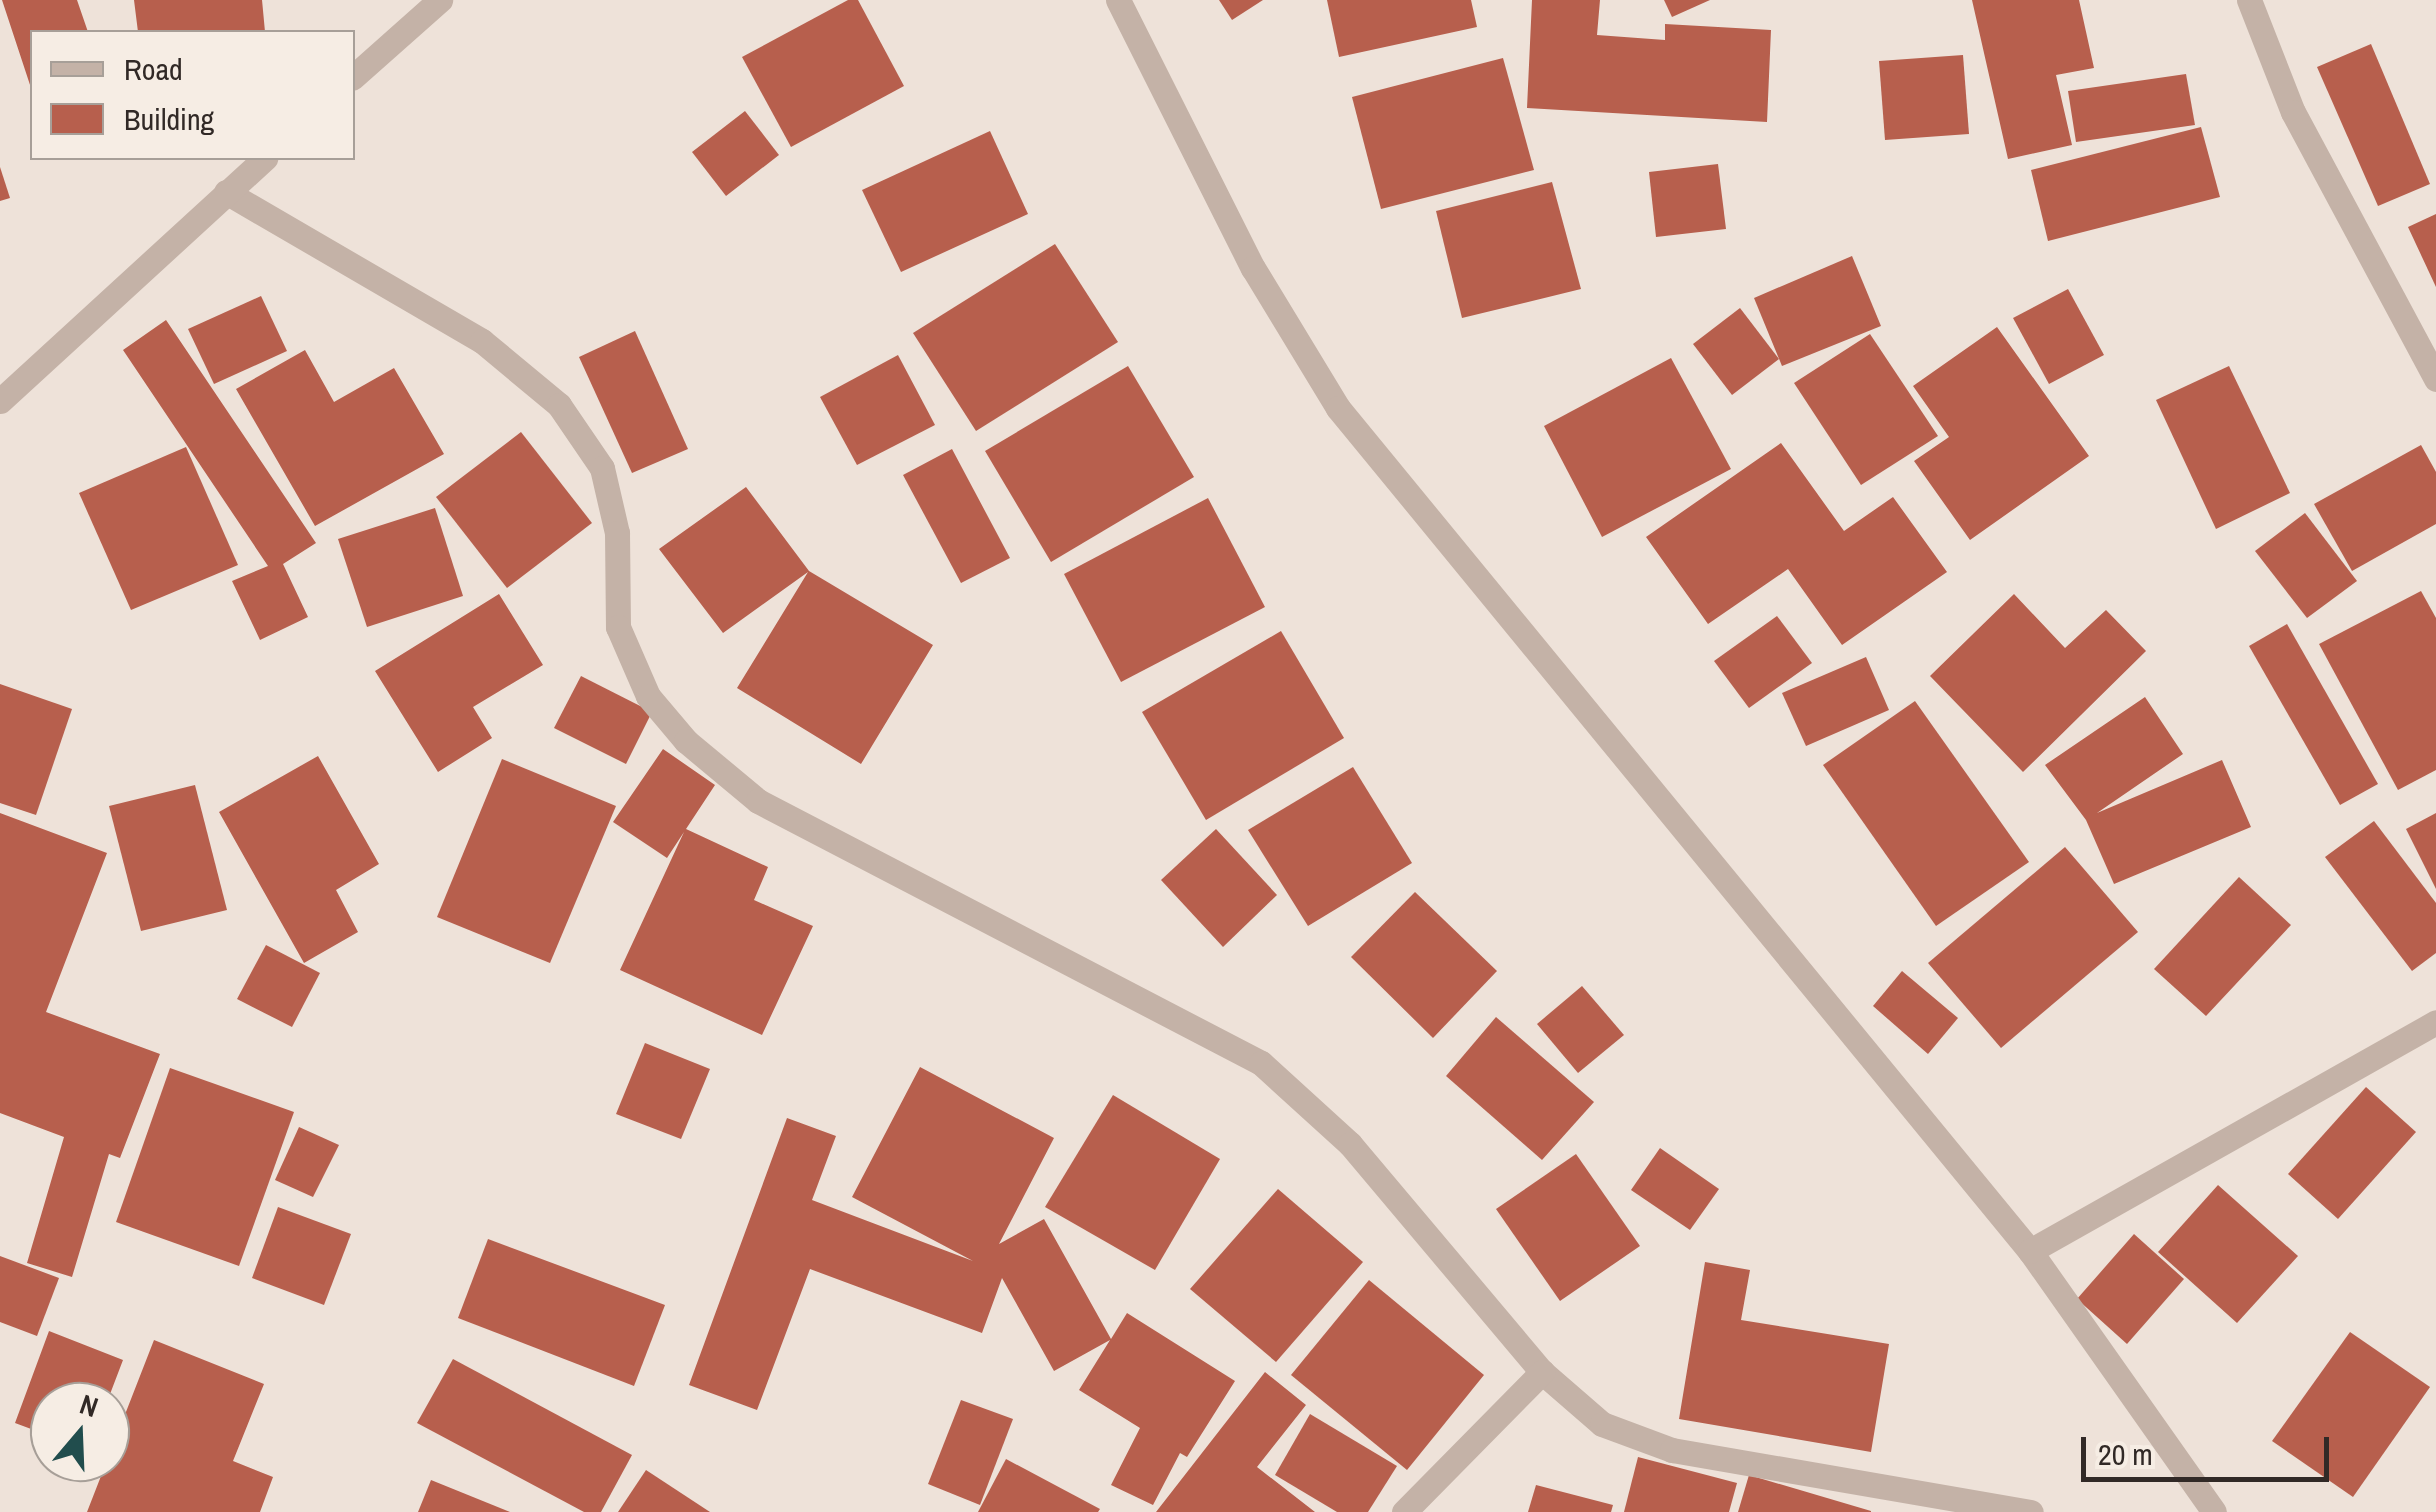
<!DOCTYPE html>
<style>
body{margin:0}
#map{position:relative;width:2436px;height:1512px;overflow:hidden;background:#eee2d9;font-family:"Archivo Narrow",sans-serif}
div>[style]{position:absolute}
.building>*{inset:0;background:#b75f4d}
.minor>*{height:25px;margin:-12.5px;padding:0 12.5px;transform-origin:12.5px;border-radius:12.5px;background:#c4b2a7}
span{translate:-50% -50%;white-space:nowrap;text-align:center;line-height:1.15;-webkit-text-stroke:8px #f6ede4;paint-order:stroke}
.legend{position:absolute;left:30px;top:30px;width:325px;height:130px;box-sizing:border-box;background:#f6ede4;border:2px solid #a79f98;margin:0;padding:12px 18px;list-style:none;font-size:30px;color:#312926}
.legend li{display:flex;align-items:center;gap:20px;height:50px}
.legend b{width:50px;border:2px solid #a79f98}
.north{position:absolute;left:30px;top:1382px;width:100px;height:100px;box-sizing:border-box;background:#f6ede4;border:2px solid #a79f98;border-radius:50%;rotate:19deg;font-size:28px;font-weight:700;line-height:40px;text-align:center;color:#312926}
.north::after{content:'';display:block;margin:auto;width:35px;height:45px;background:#214d4d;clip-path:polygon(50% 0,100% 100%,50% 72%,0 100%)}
.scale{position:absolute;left:2081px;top:1437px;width:248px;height:45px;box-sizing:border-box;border:5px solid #312926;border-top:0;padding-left:12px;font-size:30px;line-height:35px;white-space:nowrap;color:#312926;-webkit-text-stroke:8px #f6ede4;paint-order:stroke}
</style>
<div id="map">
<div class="building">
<div style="clip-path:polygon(2px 0,77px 0,88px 32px,32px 32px,32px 91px)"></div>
<div style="clip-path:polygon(134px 0,262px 0,265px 32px,138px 32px)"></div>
<div style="clip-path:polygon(848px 0,858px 0,904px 86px,791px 147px,742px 57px)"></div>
<div style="clip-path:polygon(1219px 0,1263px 0,1232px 20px)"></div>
<div style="clip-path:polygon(1327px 0,1471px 0,1477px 27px,1339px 57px)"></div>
<div style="clip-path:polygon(1532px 0,1600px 0,1597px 35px,1665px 40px,1665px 24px,1771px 30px,1767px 122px,1527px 108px)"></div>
<div style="clip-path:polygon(1664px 0,1710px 0,1672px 17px)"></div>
<div style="clip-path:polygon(1972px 0,2079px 0,2094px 68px,2056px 75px,2072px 145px,2008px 159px)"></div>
<div style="clip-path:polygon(2371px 44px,2430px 184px,2378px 206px,2317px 67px)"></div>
<div style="clip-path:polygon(1963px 55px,1969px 134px,1885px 140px,1879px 61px)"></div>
<div style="clip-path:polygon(1503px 58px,1534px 170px,1381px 209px,1352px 97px)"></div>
<div style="clip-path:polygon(2186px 74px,2195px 125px,2076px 142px,2068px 91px)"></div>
<div style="clip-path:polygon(745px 111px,779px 155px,726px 196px,692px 152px)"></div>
<div style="clip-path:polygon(2201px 127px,2220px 197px,2048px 241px,2031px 170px)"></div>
<div style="clip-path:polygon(990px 131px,1028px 214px,901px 272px,862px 190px)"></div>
<div style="clip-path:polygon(1718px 164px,1726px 229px,1656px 237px,1649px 172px)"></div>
<div style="clip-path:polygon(0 167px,10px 198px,0 201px)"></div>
<div style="clip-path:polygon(1552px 182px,1581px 289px,1462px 318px,1436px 211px)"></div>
<div style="clip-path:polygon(2436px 214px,2436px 287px,2408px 227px)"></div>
<div style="clip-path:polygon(1055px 244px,1118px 342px,976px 431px,913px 333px)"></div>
<div style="clip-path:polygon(1852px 256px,1881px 326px,1782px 366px,1754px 298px)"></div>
<div style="clip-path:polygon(2068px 289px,2104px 355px,2049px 384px,2013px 318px)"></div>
<div style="clip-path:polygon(261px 296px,287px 351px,214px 384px,188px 329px)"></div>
<div style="clip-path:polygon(1740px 308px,1779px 359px,1732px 395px,1693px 344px)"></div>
<div style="clip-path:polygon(166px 320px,316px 543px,283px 564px,308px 617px,260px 640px,232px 581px,268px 566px,123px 350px)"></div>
<div style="clip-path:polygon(1997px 327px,2089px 456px,1970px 540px,1914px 461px,1949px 437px,1913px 386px)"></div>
<div style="clip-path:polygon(635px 331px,688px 449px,632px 473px,579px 357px)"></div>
<div style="clip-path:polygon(1870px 334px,1938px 436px,1861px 485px,1794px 383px)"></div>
<div style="clip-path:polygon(305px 350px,334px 402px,394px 368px,444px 454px,315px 526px,236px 389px)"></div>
<div style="clip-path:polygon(898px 355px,935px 425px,857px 465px,820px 397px)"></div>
<div style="clip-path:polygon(1671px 358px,1731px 469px,1602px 537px,1544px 426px)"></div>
<div style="clip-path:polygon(1128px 366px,1194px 477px,1051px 562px,985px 451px)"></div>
<div style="clip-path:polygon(2229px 366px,2290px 493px,2216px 529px,2156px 400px)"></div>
<div style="clip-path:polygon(521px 432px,592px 523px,507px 588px,436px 497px)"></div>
<div style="clip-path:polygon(1781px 443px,1844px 531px,1893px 497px,1947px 572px,1842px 645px,1788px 569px,1708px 624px,1646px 537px)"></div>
<div style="clip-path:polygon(2421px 445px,2436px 472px,2436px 524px,2352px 571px,2314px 504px)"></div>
<div style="clip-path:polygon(186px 447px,238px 565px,131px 610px,79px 493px)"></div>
<div style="clip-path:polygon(952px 449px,1010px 558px,961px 583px,903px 475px)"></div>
<div style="clip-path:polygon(746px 487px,809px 571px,933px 645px,861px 764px,737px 688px,808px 572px,723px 633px,659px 549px)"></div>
<div style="clip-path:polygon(1208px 498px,1265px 607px,1121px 682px,1064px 574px)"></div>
<div style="clip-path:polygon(435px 508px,463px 596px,367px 627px,338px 539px)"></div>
<div style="clip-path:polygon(2305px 513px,2357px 581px,2307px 618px,2255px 551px)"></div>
<div style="clip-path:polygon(2421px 591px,2436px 618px,2436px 770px,2398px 790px,2319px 644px)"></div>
<div style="clip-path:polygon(499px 594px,543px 665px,473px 707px,492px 738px,438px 772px,375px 671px)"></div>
<div style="clip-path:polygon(2014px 594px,2065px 648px,2106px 610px,2146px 651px,2023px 772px,1930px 676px)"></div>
<div style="clip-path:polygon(1777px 616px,1812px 663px,1749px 708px,1714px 661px)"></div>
<div style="clip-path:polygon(2287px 624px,2378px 784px,2340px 805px,2249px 646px)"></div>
<div style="clip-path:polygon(1281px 631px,1344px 738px,1206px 820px,1142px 712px)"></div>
<div style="clip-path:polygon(1866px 657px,1889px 710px,1806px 746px,1782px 693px)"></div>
<div style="clip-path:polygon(581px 676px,652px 712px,626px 764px,554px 728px)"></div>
<div style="clip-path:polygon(0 684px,72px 709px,36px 815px,0 803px)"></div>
<div style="clip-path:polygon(2145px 697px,2183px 754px,2097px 813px,2222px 760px,2251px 827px,2114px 884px,2086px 820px,2045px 765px)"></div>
<div style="clip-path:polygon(1915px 701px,2029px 862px,1936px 926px,1823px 765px)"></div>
<div style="clip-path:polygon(663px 749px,715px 785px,686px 829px,768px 867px,754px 900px,813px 926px,762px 1035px,620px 970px,684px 832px,667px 858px,613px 822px)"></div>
<div style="clip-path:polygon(318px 756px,379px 864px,336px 890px,358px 932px,304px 963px,219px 812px)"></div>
<div style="clip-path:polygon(502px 759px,616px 806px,550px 963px,437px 917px)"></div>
<div style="clip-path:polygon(1353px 767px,1412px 863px,1308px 926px,1248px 830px)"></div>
<div style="clip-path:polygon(195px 785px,227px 910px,141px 931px,109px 806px)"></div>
<div style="clip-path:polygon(0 813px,107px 853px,46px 1012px,160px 1054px,120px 1158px,109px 1154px,72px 1277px,27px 1263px,64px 1137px,0 1113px)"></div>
<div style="clip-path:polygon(2436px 813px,2436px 889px,2406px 829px)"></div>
<div style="clip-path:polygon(2374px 821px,2436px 903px,2436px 953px,2412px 971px,2325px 857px)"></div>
<div style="clip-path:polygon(1216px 829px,1277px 895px,1223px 947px,1161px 880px)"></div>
<div style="clip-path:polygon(2065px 847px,2138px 932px,2001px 1048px,1928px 963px)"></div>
<div style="clip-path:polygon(2239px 877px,2291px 925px,2206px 1016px,2154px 969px)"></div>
<div style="clip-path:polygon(1415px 892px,1497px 971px,1433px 1038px,1351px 957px)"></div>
<div style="clip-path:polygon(266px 945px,320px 973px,292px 1027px,237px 999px)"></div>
<div style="clip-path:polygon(1902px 971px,1958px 1018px,1928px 1054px,1873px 1006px)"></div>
<div style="clip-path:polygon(1582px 986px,1624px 1035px,1578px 1073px,1537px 1024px)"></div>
<div style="clip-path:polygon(1496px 1017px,1594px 1102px,1542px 1160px,1446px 1076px)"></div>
<div style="clip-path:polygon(645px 1043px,710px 1069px,681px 1139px,616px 1114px)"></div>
<div style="clip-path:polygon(920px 1067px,1054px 1138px,999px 1244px,1044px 1219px,1111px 1339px,1127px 1313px,1235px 1381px,1187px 1457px,1180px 1453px,1153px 1505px,1111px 1485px,1140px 1428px,1079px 1390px,1110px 1340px,1054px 1371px,1002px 1278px,982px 1333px,810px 1269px,757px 1410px,689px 1385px,787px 1118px,836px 1136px,812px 1200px,973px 1261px,852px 1197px)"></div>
<div style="clip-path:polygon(170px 1068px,294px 1112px,239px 1266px,116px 1222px)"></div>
<div style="clip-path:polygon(2366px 1087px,2416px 1132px,2338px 1219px,2288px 1174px)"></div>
<div style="clip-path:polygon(1113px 1095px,1220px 1159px,1155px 1270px,1045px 1207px)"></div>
<div style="clip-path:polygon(299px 1127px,339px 1145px,313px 1197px,275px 1180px)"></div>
<div style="clip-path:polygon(1660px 1148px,1719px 1189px,1690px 1230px,1631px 1190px)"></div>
<div style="clip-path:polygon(1576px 1154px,1640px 1246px,1560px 1301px,1496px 1209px)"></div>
<div style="clip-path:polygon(2218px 1185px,2298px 1256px,2237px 1323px,2158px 1252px)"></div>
<div style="clip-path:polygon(1278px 1189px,1363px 1262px,1276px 1362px,1190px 1289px)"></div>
<div style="clip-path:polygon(278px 1207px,351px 1234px,324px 1305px,252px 1278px)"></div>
<div style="clip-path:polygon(2134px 1234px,2184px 1279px,2127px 1344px,2077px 1299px)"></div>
<div style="clip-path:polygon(488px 1239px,665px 1305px,634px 1386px,458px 1318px)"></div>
<div style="clip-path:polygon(0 1256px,59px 1278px,37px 1336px,0 1322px)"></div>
<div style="clip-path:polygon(1705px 1262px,1750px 1270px,1741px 1320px,1889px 1344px,1871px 1452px,1679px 1419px)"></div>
<div style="clip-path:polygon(1369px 1280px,1484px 1375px,1407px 1470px,1291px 1375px)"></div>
<div style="clip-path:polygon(49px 1331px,123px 1360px,107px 1402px,50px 1402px,50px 1436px,15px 1423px)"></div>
<div style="clip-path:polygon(2350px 1332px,2430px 1387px,2353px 1497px,2272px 1441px)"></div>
<div style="clip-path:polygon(154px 1340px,264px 1384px,233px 1461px,273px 1477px,260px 1512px,87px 1512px)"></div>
<div style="clip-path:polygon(453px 1359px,632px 1455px,601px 1512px,584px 1512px,417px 1423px)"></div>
<div style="clip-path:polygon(1265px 1372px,1306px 1405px,1257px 1467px,1315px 1512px,1156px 1512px)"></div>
<div style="clip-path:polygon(961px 1400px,1013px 1419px,980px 1505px,928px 1484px)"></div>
<div style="clip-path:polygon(1310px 1414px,1397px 1466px,1368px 1512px,1337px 1512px,1275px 1475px)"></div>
<div style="clip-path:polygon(1638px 1457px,1737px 1483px,1729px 1512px,1624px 1512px)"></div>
<div style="clip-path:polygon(1006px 1459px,1100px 1509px,1098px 1512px,978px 1512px)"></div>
<div style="clip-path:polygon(646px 1470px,710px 1512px,618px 1512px)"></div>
<div style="clip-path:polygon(1749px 1475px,1871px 1511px,1871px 1512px,1738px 1512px)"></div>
<div style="clip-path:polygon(431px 1480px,510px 1512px,418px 1512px)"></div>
<div style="clip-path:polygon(1536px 1485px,1613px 1505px,1611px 1512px,1528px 1512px)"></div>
</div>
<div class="minor">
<div style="left:1118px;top:0;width:300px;rotate:63.3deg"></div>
<div style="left:1253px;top:268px;width:164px;rotate:58.7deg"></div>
<div style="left:1338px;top:408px;width:1091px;rotate:50.62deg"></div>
<div style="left:2030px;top:1251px;width:319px;rotate:54.8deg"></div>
<div style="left:2249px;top:0;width:120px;rotate:68.6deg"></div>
<div style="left:2293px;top:112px;width:303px;rotate:61.8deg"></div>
<div style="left:352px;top:78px;width:118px;rotate:-41.6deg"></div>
<div style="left:226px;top:192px;width:296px;rotate:30.2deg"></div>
<div style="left:482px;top:341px;width:100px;rotate:39.7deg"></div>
<div style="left:559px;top:405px;width:76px;rotate:55.7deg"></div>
<div style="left:602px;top:468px;width:67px;rotate:77deg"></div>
<div style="left:617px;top:533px;width:94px;rotate:89.4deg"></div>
<div style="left:618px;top:627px;width:75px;rotate:66.5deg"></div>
<div style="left:648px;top:696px;width:59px;rotate:49.8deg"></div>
<div style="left:686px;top:741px;width:94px;rotate:39.8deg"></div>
<div style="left:758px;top:801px;width:567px;rotate:27.51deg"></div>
<div style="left:1261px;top:1063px;width:120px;rotate:42.3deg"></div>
<div style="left:1350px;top:1144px;width:298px;rotate:49.9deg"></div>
<div style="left:1542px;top:1372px;width:79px;rotate:40.9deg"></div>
<div style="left:1602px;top:1424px;width:75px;rotate:20.4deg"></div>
<div style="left:1672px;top:1450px;width:364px;rotate:9.8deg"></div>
<div style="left:0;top:401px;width:360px;rotate:-42.5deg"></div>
<div style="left:2030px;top:1251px;width:466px;rotate:-29.4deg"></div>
<div style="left:1404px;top:1512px;width:197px;rotate:-45.4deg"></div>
</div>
<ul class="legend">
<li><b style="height:12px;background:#c4b2a7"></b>Road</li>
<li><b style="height:28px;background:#b75f4d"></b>Building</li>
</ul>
<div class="north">N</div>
<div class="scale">20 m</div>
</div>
